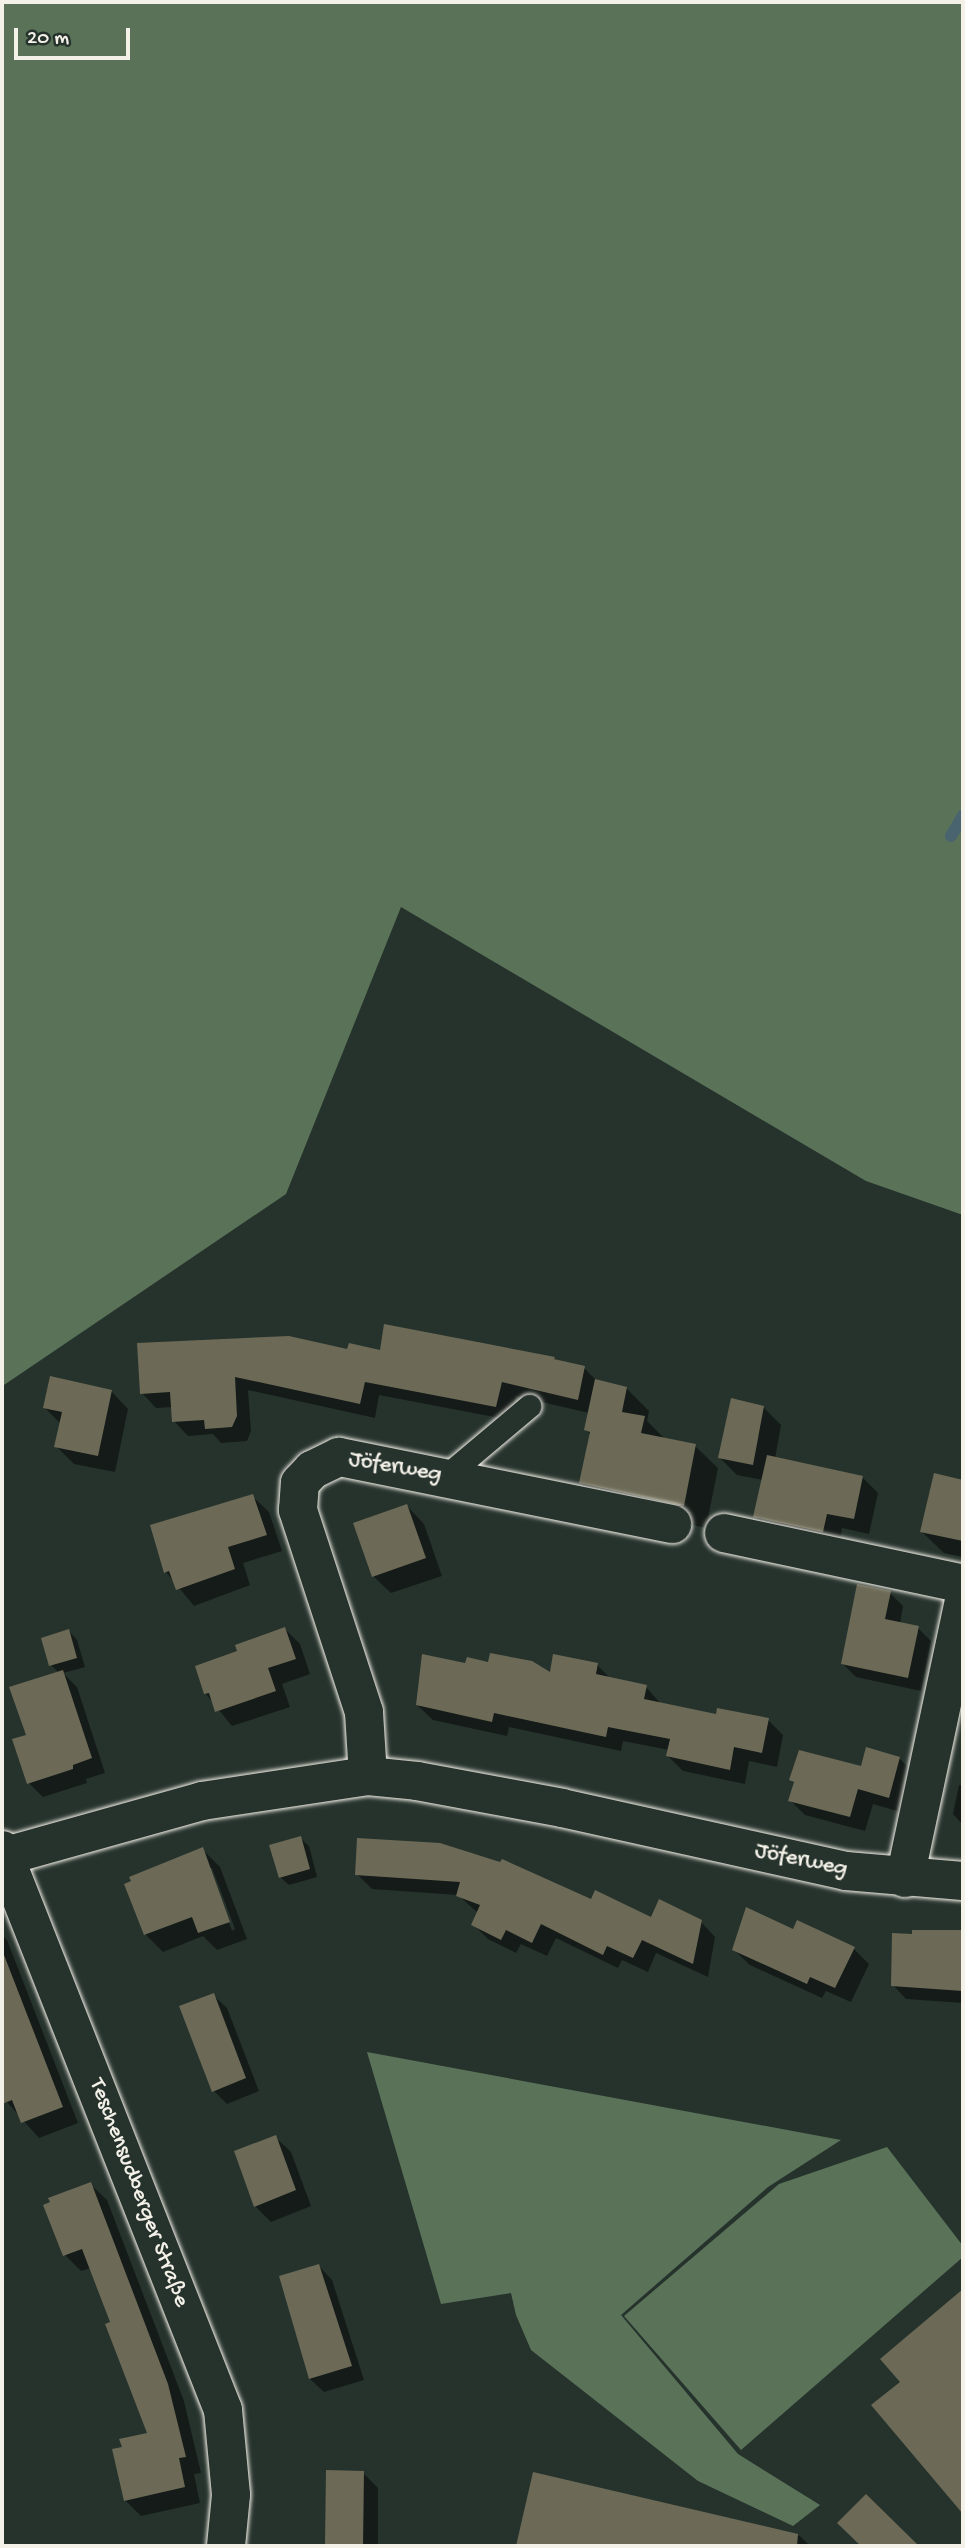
<!DOCTYPE html>
<meta charset="utf-8">
<style>
body{margin:0}
#map{position:relative;width:965px;height:2548px;overflow:hidden;background:#26332d;font-family:"Gochi Hand",sans-serif}
div>[style]{position:absolute}
.green>*{inset:0;background:#5a7358}
.shadow>*{inset:0;background:#0007}
.stream>*{height:12px;margin:-6px;padding:0 6px;transform-origin:6px;border-radius:6px;background:#4a646f}
.building>*{inset:0;background:#6c6a56}
.roads{filter:drop-shadow(0 0 2px #f4f1e8) drop-shadow(0 0 2px #f4f1e8)}
.service>*{height:23px;margin:-11.5px;padding:0 11.5px;transform-origin:11.5px;border-radius:11.5px;background:#26332d}
.minor>*{height:38px;margin:-19px;padding:0 19px;transform-origin:19px;border-radius:19px;background:#26332d}
span{translate:-50% -50%;white-space:nowrap;text-align:center;line-height:1.15;-webkit-text-stroke:5px #26332d;paint-order:stroke}
.street-label{font-size:23px;color:#f4f1e8}
.frame{position:absolute;inset:0;border:4px solid #f4f1e8;pointer-events:none}
.scale{position:absolute;left:14px;top:28px;width:116px;height:32px;box-sizing:border-box;border:4px solid #f4f1e8;border-top:0;padding-left:9px;font-size:21px;line-height:24px;white-space:nowrap;color:#f4f1e8;-webkit-text-stroke:5px #26332d;paint-order:stroke}
</style>
<div id="map">
<div class="green">
<div style="clip-path:polygon(2px 2px,963px 2px,963px 1215px,866px 1181px,401px 907px,286px 1194px,4px 1385px,2px 1377px)"></div>
<div style="clip-path:polygon(367px 2052px,841px 2140px,768px 2187px,621px 2315px,738px 2454px,820px 2505px,793px 2526px,698px 2481px,531px 2350px,516px 2315px,511px 2293px,441px 2304px)"></div>
<div style="clip-path:polygon(887px 2147px,963px 2246px,963px 2257px,741px 2450px,624px 2316px,779px 2184px)"></div>
</div>
<div class="shadow">
<div style="clip-path:polygon(349px 1351px,554px 1359px,584px 1368px,598px 1382px,626px 1388px,649px 1411px,647px 1421px,665px 1439px,695px 1446px,718px 1468px,706px 1528px,603px 1505px,580px 1482px,591px 1435px,586px 1430px,589px 1413px,516px 1396px,510px 1420px,379px 1395px,375px 1418px,248px 1390px,251px 1431px,247px 1441px,221px 1443px,213px 1434px,188px 1436px,174px 1421px,173px 1407px,156px 1408px,142px 1393px)"></div>
<div style="clip-path:polygon(111px 1391px,128px 1409px,115px 1472px,74px 1464px,56px 1446px,61px 1424px,45px 1408px)"></div>
<div style="clip-path:polygon(763px 1407px,781px 1425px,775px 1459px,862px 1477px,878px 1493px,869px 1534px,842px 1528px,839px 1546px,771px 1532px,755px 1516px,763px 1480px,737px 1475px,720px 1458px)"></div>
<div style="clip-path:polygon(935px 1475px,963px 1482px,963px 1557px,944px 1553px,922px 1532px)"></div>
<div style="clip-path:polygon(252px 1496px,269px 1512px,282px 1551px,243px 1563px,250px 1585px,194px 1606px,166px 1572px,152px 1526px)"></div>
<div style="clip-path:polygon(407px 1506px,424px 1524px,442px 1576px,391px 1593px,373px 1576px)"></div>
<div style="clip-path:polygon(890px 1593px,903px 1606px,900px 1624px,918px 1628px,931px 1641px,921px 1691px,856px 1677px,843px 1664px)"></div>
<div style="clip-path:polygon(285px 1629px,300px 1644px,310px 1674px,282px 1684px,290px 1707px,232px 1726px,206px 1694px,239px 1652px)"></div>
<div style="clip-path:polygon(69px 1631px,77px 1640px,85px 1667px,63px 1673px,77px 1687px,105px 1773px,86px 1779px,87px 1783px,43px 1797px,29px 1783px,28px 1736px,59px 1673px,51px 1665px,43px 1639px)"></div>
<div style="clip-path:polygon(467px 1665px,551px 1674px,597px 1665px,612px 1680px,646px 1687px,661px 1704px,718px 1716px,768px 1720px,783px 1735px,777px 1767px,749px 1761px,745px 1784px,683px 1771px,668px 1756px,669px 1750px,623px 1741px,621px 1751px,509px 1727px,507px 1736px,433px 1720px,417px 1705px)"></div>
<div style="clip-path:polygon(899px 1758px,914px 1773px,904px 1813px,873px 1804px,865px 1831px,805px 1815px,790px 1800px,795px 1784px,791px 1780px,863px 1768px)"></div>
<div style="clip-path:polygon(959px 1785px,963px 1785px,963px 1825px,953px 1814px)"></div>
<div style="clip-path:polygon(300px 1838px,309px 1846px,317px 1877px,289px 1885px,280px 1877px)"></div>
<div style="clip-path:polygon(359px 1839px,652px 1919px,701px 1922px,715px 1937px,708px 1977px,656px 1953px,648px 1972px,622px 1960px,618px 1968px,556px 1938px,547px 1956px,521px 1944px,516px 1953px,488px 1939px,473px 1924px,478px 1913px,458px 1895px,372px 1889px,357px 1874px)"></div>
<div style="clip-path:polygon(evenodd,202px 1849px,220px 1867px,247px 1939px,217px 1950px,203px 1936px,163px 1952px,145px 1934px,202px 1849px,209px 1868px,212px 1868px,235px 1929px,232px 1931px,209px 1868px)"></div>
<div style="clip-path:polygon(794px 1932px,854px 1949px,869px 1964px,851px 2002px,826px 1991px,822px 1998px,750px 1965px,734px 1950px)"></div>
<div style="clip-path:polygon(914px 1932px,963px 1932px,963px 2003px,906px 1999px,893px 1985px)"></div>
<div style="clip-path:polygon(2px 1934px,7px 1940px,78px 2123px,39px 2138px,6px 2101px,2px 2090px,2px 2069px,13px 2064px,2px 2035px)"></div>
<div style="clip-path:polygon(213px 1995px,227px 2008px,259px 2091px,227px 2104px,214px 2091px)"></div>
<div style="clip-path:polygon(275px 2137px,291px 2152px,311px 2206px,271px 2222px,255px 2206px)"></div>
<div style="clip-path:polygon(90px 2184px,107px 2200px,184px 2401px,201px 2473px,194px 2474px,200px 2503px,141px 2516px,125px 2500px,124px 2448px,149px 2434px,91px 2268px,81px 2271px,65px 2255px)"></div>
<div style="clip-path:polygon(319px 2266px,332px 2280px,364px 2380px,324px 2392px,310px 2379px)"></div>
<div style="clip-path:polygon(963px 2291px,963px 2512px,874px 2405px,902px 2382px,883px 2359px)"></div>
<div style="clip-path:polygon(328px 2472px,363px 2473px,378px 2488px,378px 2546px,327px 2546px)"></div>
<div style="clip-path:polygon(535px 2474px,800px 2536px,810px 2546px,518px 2546px)"></div>
</div>
<div class="stream">
<div style="left:951px;top:836px;width:24px;rotate:-60deg"></div>
</div>
<div class="building">
<div style="clip-path:polygon(384px 1324px,555px 1357px,554px 1359px,585px 1366px,578px 1400px,502px 1382px,496px 1407px,365px 1382px,360px 1404px,235px 1377px,237px 1416px,232px 1427px,205px 1429px,204px 1420px,172px 1422px,170px 1392px,140px 1394px,137px 1343px,289px 1336px,347px 1349px,349px 1343px,380px 1350px)"></div>
<div style="clip-path:polygon(50px 1376px,112px 1390px,98px 1456px,54px 1447px,62px 1412px,43px 1408px)"></div>
<div style="clip-path:polygon(595px 1379px,627px 1387px,622px 1412px,645px 1416px,641px 1433px,696px 1444px,684px 1506px,579px 1483px,590px 1432px,584px 1430px)"></div>
<div style="clip-path:polygon(731px 1398px,764px 1406px,753px 1465px,718px 1458px)"></div>
<div style="clip-path:polygon(767px 1455px,863px 1476px,854px 1519px,827px 1514px,823px 1532px,753px 1517px)"></div>
<div style="clip-path:polygon(934px 1473px,963px 1480px,963px 1541px,920px 1532px)"></div>
<div style="clip-path:polygon(253px 1494px,267px 1535px,228px 1547px,235px 1569px,176px 1590px,169px 1571px,164px 1573px,150px 1525px)"></div>
<div style="clip-path:polygon(407px 1504px,426px 1558px,372px 1577px,353px 1523px)"></div>
<div style="clip-path:polygon(857px 1584px,891px 1591px,885px 1619px,919px 1626px,908px 1678px,841px 1664px)"></div>
<div style="clip-path:polygon(285px 1627px,296px 1659px,268px 1668px,276px 1691px,215px 1712px,209px 1693px,204px 1694px,195px 1666px,237px 1651px,235px 1645px)"></div>
<div style="clip-path:polygon(69px 1629px,77px 1658px,49px 1666px,41px 1638px)"></div>
<div style="clip-path:polygon(490px 1653px,532px 1661px,550px 1672px,553px 1654px,598px 1663px,596px 1674px,647px 1685px,644px 1699px,716px 1714px,717px 1708px,769px 1718px,762px 1753px,734px 1747px,730px 1770px,666px 1756px,670px 1739px,608px 1727px,606px 1737px,494px 1713px,492px 1722px,416px 1705px,422px 1654px,465px 1663px,467px 1657px,488px 1662px)"></div>
<div style="clip-path:polygon(63px 1670px,92px 1758px,73px 1765px,73px 1769px,27px 1784px,12px 1739px,26px 1735px,9px 1687px)"></div>
<div style="clip-path:polygon(866px 1747px,900px 1757px,889px 1798px,858px 1789px,850px 1817px,788px 1801px,794px 1782px,789px 1780px,799px 1750px,861px 1766px)"></div>
<div style="clip-path:polygon(301px 1836px,310px 1869px,279px 1878px,269px 1845px)"></div>
<div style="clip-path:polygon(357px 1838px,440px 1843px,500px 1862px,502px 1859px,591px 1899px,595px 1890px,651px 1917px,659px 1899px,702px 1920px,693px 1964px,642px 1940px,633px 1958px,607px 1946px,603px 1955px,541px 1924px,532px 1943px,506px 1930px,501px 1940px,471px 1925px,480px 1905px,456px 1896px,460px 1882px,355px 1875px)"></div>
<div style="clip-path:polygon(203px 1847px,230px 1922px,198px 1933px,192px 1917px,144px 1935px,124px 1884px,131px 1881px,129px 1877px)"></div>
<div style="clip-path:polygon(746px 1907px,793px 1929px,797px 1920px,855px 1947px,835px 1988px,810px 1977px,807px 1984px,732px 1950px)"></div>
<div style="clip-path:polygon(912px 1930px,963px 1930px,963px 1991px,891px 1986px,892px 1933px,912px 1934px)"></div>
<div style="clip-path:polygon(4px 1955px,63px 2107px,21px 2123px,12px 2100px,2px 2104px,2px 1956px)"></div>
<div style="clip-path:polygon(214px 1993px,246px 2078px,212px 2092px,179px 2006px)"></div>
<div style="clip-path:polygon(276px 2135px,296px 2190px,254px 2207px,234px 2151px)"></div>
<div style="clip-path:polygon(91px 2182px,168px 2384px,186px 2457px,179px 2458px,185px 2487px,124px 2501px,112px 2449px,122px 2447px,119px 2439px,147px 2433px,105px 2324px,110px 2322px,82px 2249px,63px 2256px,43px 2205px,50px 2202px,48px 2198px)"></div>
<div style="clip-path:polygon(319px 2264px,352px 2366px,309px 2379px,279px 2276px)"></div>
<div style="clip-path:polygon(963px 2289px,963px 2514px,871px 2405px,900px 2382px,880px 2359px)"></div>
<div style="clip-path:polygon(326px 2470px,364px 2471px,363px 2546px,325px 2546px)"></div>
<div style="clip-path:polygon(533px 2472px,798px 2534px,797px 2546px,516px 2546px)"></div>
<div style="clip-path:polygon(866px 2494px,919px 2546px,861px 2546px,837px 2523px)"></div>
</div>
<div class="roads">
<div class="service">
<div style="left:446px;top:1476px;width:109px;rotate:-40.1deg"></div>
</div>
<div class="minor">
<div style="left:724px;top:1533px;width:244px;rotate:12deg"></div>
<div style="left:368px;top:1776px;width:64px;rotate:-93.6deg"></div>
<div style="left:364px;top:1712px;width:213px;rotate:-108.1deg"></div>
<div style="left:298px;top:1510px;width:27px;rotate:-86deg"></div>
<div style="left:300px;top:1483px;width:18px;rotate:-47deg"></div>
<div style="left:312px;top:1470px;width:30px;rotate:-26deg"></div>
<div style="left:339px;top:1457px;width:340px;rotate:11.4deg"></div>
<div style="left:2px;top:1850px;width:602px;rotate:68.46deg"></div>
<div style="left:223px;top:2410px;width:85px;rotate:84.6deg"></div>
<div style="left:231px;top:2495px;width:51px;rotate:95.6deg"></div>
<div style="left:2px;top:1857px;width:208px;rotate:-15.6deg"></div>
<div style="left:202px;top:1801px;width:168px;rotate:-8.6deg"></div>
<div style="left:368px;top:1776px;width:49px;rotate:5.8deg"></div>
<div style="left:417px;top:1781px;width:147px;rotate:10.5deg"></div>
<div style="left:562px;top:1808px;width:291px;rotate:12.5deg"></div>
<div style="left:846px;top:1871px;width:117px;rotate:4.9deg"></div>
<div style="left:905px;top:1878px;width:280px;rotate:-78deg"></div>
</div>
</div>
<div class="street-label">
<span style="left:395px;top:1468px;rotate:10deg">Jöferweg</span>
<span style="left:801px;top:1861px;rotate:12deg">Jöferweg</span>
<span style="left:138px;top:2193px;rotate:69deg">Teschensudberger Straße</span>
</div>
<div class="frame"></div>
<div class="scale">20 m</div>
</div>
